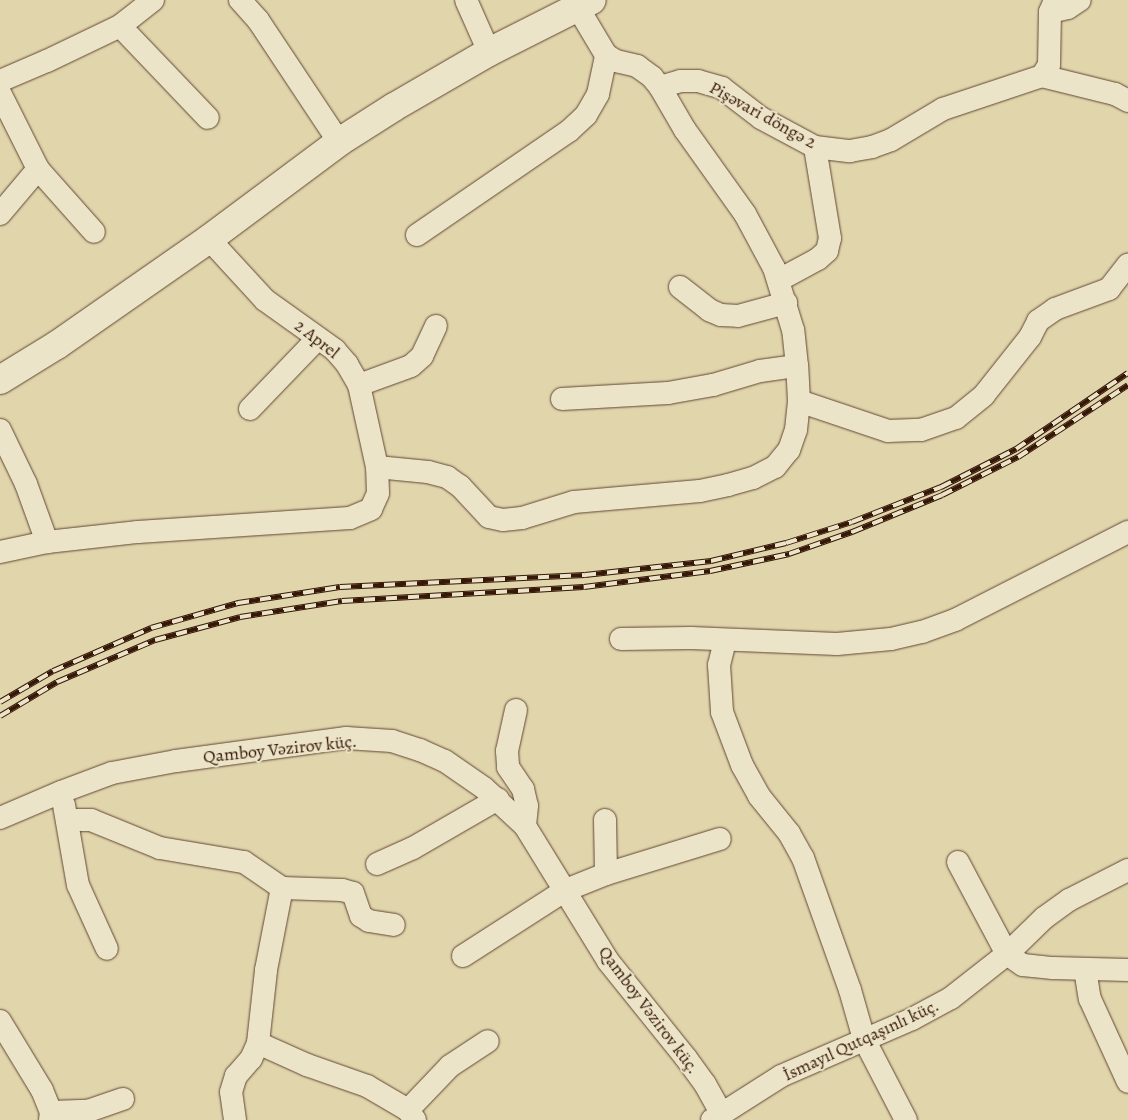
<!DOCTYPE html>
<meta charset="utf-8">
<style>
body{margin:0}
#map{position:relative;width:1128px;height:1120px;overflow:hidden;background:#e1d5ac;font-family:Alegreya,serif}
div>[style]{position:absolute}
.roads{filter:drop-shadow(0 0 1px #614731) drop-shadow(0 0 1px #614731)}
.minor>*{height:22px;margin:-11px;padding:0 11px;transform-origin:11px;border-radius:11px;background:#ece4c9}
.tertiary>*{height:28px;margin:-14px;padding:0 14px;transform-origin:14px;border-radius:14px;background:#ece4c9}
.rail>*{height:5.5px;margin-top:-2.75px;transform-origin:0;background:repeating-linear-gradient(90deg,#ece4c9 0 11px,#361808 0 22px);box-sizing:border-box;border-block:1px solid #361808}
span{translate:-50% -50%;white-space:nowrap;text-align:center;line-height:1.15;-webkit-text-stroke:4px #ece4c9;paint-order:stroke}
.street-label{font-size:18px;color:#361808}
</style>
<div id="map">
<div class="roads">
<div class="minor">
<div style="left:240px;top:0;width:27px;rotate:48deg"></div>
<div style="left:258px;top:20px;width:146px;rotate:56.4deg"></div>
<div style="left:466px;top:0;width:57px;rotate:66.1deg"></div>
<div style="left:578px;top:8px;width:55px;rotate:59.2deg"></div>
<div style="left:606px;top:55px;width:12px;rotate:31deg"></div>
<div style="left:616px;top:61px;width:22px;rotate:13deg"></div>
<div style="left:637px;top:66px;width:19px;rotate:36deg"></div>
<div style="left:652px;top:77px;width:13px;rotate:51deg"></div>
<div style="left:660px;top:87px;width:22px;rotate:-16deg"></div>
<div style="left:681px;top:81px;width:17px"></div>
<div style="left:698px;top:81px;width:25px;rotate:16deg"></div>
<div style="left:722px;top:88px;width:49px;rotate:37.6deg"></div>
<div style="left:761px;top:118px;width:61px;rotate:28.2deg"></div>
<div style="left:815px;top:147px;width:35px;rotate:7deg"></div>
<div style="left:850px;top:151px;width:22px;rotate:-10deg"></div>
<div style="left:872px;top:147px;width:20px;rotate:-20deg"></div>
<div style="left:891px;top:140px;width:61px;rotate:-30.8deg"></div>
<div style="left:943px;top:109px;width:104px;rotate:-18.4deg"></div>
<div style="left:1042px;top:76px;width:13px;rotate:-58deg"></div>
<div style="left:1049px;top:65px;width:53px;rotate:-88.9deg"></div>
<div style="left:1050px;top:12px;width:13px;rotate:-67deg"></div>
<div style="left:1050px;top:12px;width:18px;rotate:-13deg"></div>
<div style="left:1068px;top:8px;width:14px;rotate:-34deg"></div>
<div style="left:120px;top:26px;width:127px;rotate:46.3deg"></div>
<div style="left:1042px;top:76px;width:75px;rotate:13.9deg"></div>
<div style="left:1115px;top:94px;width:15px;rotate:28deg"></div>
<div style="left:0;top:81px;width:51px;rotate:-23.1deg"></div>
<div style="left:47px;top:61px;width:81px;rotate:-25.6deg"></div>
<div style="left:120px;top:26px;width:42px;rotate:-38.2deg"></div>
<div style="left:0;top:93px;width:85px;rotate:63.4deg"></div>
<div style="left:38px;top:169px;width:84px;rotate:48.4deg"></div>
<div style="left:0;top:214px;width:59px;rotate:-49.8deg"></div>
<div style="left:417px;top:235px;width:184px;rotate:-34.4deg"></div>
<div style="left:569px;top:131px;width:23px;rotate:-43deg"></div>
<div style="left:586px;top:115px;width:24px;rotate:-60deg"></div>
<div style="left:598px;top:94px;width:40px;rotate:-78deg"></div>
<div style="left:779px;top:280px;width:44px;rotate:-28.3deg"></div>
<div style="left:818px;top:259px;width:12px;rotate:-42deg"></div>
<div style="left:827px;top:251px;width:13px;rotate:-77deg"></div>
<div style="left:830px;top:238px;width:92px;rotate:-99.4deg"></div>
<div style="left:680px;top:287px;width:37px;rotate:38deg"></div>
<div style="left:709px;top:310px;width:13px;rotate:23deg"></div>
<div style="left:721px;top:315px;width:17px;rotate:3deg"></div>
<div style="left:738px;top:316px;width:50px;rotate:-15.2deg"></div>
<div style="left:359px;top:385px;width:55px;rotate:-20.1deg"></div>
<div style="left:411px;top:366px;width:15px;rotate:-42deg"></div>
<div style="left:422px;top:356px;width:33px;rotate:-65deg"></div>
<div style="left:562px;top:399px;width:106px;rotate:-3.2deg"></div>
<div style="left:668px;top:393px;width:46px;rotate:-10.1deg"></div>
<div style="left:713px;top:385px;width:49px;rotate:-16.6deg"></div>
<div style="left:760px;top:371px;width:37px;rotate:-8deg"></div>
<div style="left:799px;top:401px;width:94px;rotate:18.6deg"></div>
<div style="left:888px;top:431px;width:33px;rotate:-2deg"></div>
<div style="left:921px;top:430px;width:37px;rotate:-19deg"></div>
<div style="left:956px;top:418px;width:36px;rotate:-39deg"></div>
<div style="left:984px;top:395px;width:74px;rotate:-51.6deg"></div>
<div style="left:1030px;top:337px;width:18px;rotate:-63deg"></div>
<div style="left:1038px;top:321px;width:21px;rotate:-35deg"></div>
<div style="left:1055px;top:309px;width:58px;rotate:-20.3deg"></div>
<div style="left:1109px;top:289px;width:31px;rotate:-52deg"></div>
<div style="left:250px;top:409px;width:98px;rotate:-46.2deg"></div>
<div style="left:0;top:430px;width:60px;rotate:64.3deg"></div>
<div style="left:26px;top:484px;width:62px;rotate:70.1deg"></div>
<div style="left:47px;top:542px;width:92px;rotate:-6.3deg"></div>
<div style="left:138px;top:532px;width:212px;rotate:-3.8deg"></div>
<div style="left:350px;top:518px;width:23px;rotate:-23deg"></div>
<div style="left:371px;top:509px;width:17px;rotate:-66deg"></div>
<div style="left:378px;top:493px;width:26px;rotate:-92deg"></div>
<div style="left:377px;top:467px;width:84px;rotate:-102.4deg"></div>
<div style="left:359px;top:385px;width:24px;rotate:-120deg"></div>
<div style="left:347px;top:364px;width:18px;rotate:-131deg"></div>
<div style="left:335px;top:350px;width:86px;rotate:-144.5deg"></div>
<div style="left:265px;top:300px;width:83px;rotate:-132.6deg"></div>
<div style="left:377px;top:467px;width:51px;rotate:5.6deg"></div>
<div style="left:428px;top:472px;width:20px;rotate:15deg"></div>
<div style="left:447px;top:477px;width:16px;rotate:35deg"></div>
<div style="left:460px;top:486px;width:42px;rotate:46.9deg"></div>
<div style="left:489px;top:517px;width:14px;rotate:12deg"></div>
<div style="left:503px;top:520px;width:19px;rotate:-6deg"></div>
<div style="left:522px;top:518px;width:54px;rotate:-17.1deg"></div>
<div style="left:574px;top:502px;width:126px;rotate:-5deg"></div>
<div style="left:700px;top:491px;width:29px;rotate:-12deg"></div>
<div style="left:728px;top:485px;width:26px;rotate:-16deg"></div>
<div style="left:753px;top:478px;width:25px;rotate:-27deg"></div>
<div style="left:775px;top:467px;width:22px;rotate:-51deg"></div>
<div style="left:789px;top:450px;width:21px;rotate:-71deg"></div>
<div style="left:796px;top:430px;width:29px;rotate:-84deg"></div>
<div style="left:799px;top:401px;width:35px;rotate:-93deg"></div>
<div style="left:797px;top:366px;width:36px;rotate:-96deg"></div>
<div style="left:793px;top:330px;width:65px;rotate:-107deg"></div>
<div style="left:774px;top:268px;width:61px;rotate:-118.2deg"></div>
<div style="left:745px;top:214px;width:103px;rotate:-125.5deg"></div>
<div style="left:685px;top:130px;width:50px;rotate:-120.2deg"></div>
<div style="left:0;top:552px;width:48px;rotate:-12deg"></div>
<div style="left:621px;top:639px;width:70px;rotate:-0.8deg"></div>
<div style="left:691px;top:638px;width:146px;rotate:2.4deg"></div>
<div style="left:837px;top:644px;width:54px;rotate:-5.3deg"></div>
<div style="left:891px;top:639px;width:32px;rotate:-13deg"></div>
<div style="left:922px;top:632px;width:37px;rotate:-20deg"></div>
<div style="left:957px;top:619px;width:192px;rotate:-27deg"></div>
<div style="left:725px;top:641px;width:25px;rotate:104deg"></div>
<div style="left:719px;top:665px;width:47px;rotate:86.3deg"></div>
<div style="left:722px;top:712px;width:57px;rotate:69.3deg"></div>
<div style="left:742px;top:765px;width:35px;rotate:61deg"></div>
<div style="left:759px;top:796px;width:48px;rotate:51deg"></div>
<div style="left:789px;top:833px;width:29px;rotate:61deg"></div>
<div style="left:803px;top:858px;width:140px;rotate:70.4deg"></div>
<div style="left:850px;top:990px;width:51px;rotate:74.1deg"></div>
<div style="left:864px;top:1039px;width:91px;rotate:62.6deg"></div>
<div style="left:516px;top:710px;width:42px;rotate:102.4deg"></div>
<div style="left:507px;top:751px;width:16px;rotate:86deg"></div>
<div style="left:508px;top:767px;width:27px;rotate:56deg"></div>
<div style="left:523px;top:789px;width:17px;rotate:77deg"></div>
<div style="left:527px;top:806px;width:20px;rotate:96deg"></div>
<div style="left:64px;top:805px;width:81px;rotate:80.1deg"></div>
<div style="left:78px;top:885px;width:70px;rotate:65.6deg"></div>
<div style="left:0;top:818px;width:66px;rotate:-23.1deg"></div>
<div style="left:61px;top:792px;width:54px;rotate:-20.4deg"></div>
<div style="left:112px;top:773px;width:65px;rotate:-10.6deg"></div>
<div style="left:176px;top:761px;width:172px;rotate:-7.7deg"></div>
<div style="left:346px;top:738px;width:46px;rotate:3.7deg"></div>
<div style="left:392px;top:741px;width:29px;rotate:18deg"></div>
<div style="left:420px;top:750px;width:27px;rotate:24deg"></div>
<div style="left:445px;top:761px;width:47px;rotate:34.7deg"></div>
<div style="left:484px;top:788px;width:56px;rotate:42.8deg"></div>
<div style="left:525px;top:826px;width:158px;rotate:58.4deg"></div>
<div style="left:608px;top:961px;width:124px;rotate:51.2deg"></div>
<div style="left:686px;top:1058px;width:32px;rotate:54deg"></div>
<div style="left:705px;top:1084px;width:33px;rotate:61deg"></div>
<div style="left:69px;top:820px;width:22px"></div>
<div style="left:91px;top:820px;width:74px;rotate:22.1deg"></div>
<div style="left:160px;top:848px;width:85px;rotate:9.5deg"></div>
<div style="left:244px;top:862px;width:46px;rotate:34.4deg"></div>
<div style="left:605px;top:820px;width:54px;rotate:88.9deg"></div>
<div style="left:958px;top:862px;width:104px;rotate:62deg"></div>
<div style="left:1007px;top:954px;width:19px;rotate:35deg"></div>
<div style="left:1023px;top:965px;width:30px;rotate:6deg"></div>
<div style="left:1053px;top:968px;width:75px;rotate:1.5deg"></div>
<div style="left:377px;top:864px;width:39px;rotate:-24deg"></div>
<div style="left:413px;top:848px;width:98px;rotate:-30deg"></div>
<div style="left:463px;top:956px;width:122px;rotate:-32.7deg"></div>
<div style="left:566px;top:890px;width:43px;rotate:-21.8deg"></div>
<div style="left:606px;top:874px;width:119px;rotate:-17.1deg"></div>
<div style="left:1085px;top:969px;width:30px;rotate:81deg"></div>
<div style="left:1090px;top:999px;width:91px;rotate:65.4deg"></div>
<div style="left:0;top:1021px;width:81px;rotate:58.7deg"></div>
<div style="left:42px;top:1090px;width:24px;rotate:68deg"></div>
<div style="left:51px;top:1112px;width:8px;rotate:97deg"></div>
<div style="left:258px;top:1043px;width:54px;rotate:24.2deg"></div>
<div style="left:307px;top:1065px;width:64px;rotate:19.3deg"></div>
<div style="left:367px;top:1086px;width:48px;rotate:30.3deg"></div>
<div style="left:408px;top:1110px;width:12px;rotate:55deg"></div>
<div style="left:408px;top:1110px;width:61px;rotate:-46.3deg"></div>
<div style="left:450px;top:1066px;width:45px;rotate:-33.3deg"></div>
<div style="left:51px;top:1112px;width:37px;rotate:-2deg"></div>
<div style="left:88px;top:1111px;width:37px;rotate:-19deg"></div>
<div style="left:235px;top:1120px;width:28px;rotate:-98deg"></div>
<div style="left:231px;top:1092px;width:17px;rotate:-73deg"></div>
<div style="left:236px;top:1076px;width:23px;rotate:-49deg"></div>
<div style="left:251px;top:1059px;width:17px;rotate:-66deg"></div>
<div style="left:258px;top:1043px;width:73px;rotate:-83.7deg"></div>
<div style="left:266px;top:970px;width:84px;rotate:-79deg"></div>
<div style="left:282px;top:888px;width:60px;rotate:1.9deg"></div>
<div style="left:342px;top:890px;width:11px;rotate:15deg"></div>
<div style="left:353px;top:893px;width:24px;rotate:71deg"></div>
<div style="left:361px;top:916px;width:9px;rotate:32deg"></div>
<div style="left:369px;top:921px;width:25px;rotate:9deg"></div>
<div style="left:712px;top:1120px;width:82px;rotate:-32.5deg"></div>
<div style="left:781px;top:1076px;width:143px;rotate:-23.5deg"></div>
<div style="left:912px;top:1019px;width:44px;rotate:-28.3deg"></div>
<div style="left:951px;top:998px;width:71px;rotate:-38.2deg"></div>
<div style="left:1007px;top:954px;width:52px;rotate:-44.2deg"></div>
<div style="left:1044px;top:918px;width:31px;rotate:-36deg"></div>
<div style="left:1069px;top:900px;width:66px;rotate:-27deg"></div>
</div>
<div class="tertiary">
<div style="left:0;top:380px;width:67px;rotate:-31.6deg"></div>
<div style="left:57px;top:345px;width:185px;rotate:-34.9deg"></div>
<div style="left:209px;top:239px;width:162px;rotate:-36.7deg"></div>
<div style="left:339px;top:142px;width:65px;rotate:-32.5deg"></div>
<div style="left:394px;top:107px;width:110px;rotate:-30.1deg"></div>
<div style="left:489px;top:52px;width:115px;rotate:-26.8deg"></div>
</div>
</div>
<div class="rail">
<div style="left:0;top:702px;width:61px;rotate:-30.3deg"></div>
<div style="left:53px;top:671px;width:107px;rotate:-23.7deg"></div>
<div style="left:151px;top:628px;width:91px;rotate:-16deg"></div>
<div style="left:238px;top:603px;width:103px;rotate:-8.9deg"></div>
<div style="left:340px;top:587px;width:245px;rotate:-2.8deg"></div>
<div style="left:585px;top:575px;width:127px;rotate:-6.3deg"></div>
<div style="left:711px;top:561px;width:77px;rotate:-13.5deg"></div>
<div style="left:786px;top:543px;width:69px;rotate:-17.7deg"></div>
<div style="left:852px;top:522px;width:96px;rotate:-21.5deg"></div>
<div style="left:941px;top:487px;width:84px;rotate:-26.9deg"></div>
<div style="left:1016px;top:449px;width:135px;rotate:-34.2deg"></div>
<div style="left:0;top:716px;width:66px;rotate:-30.8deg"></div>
<div style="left:57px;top:682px;width:107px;rotate:-23.2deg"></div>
<div style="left:155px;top:640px;width:88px;rotate:-15.1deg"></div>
<div style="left:240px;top:617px;width:103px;rotate:-8.9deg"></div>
<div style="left:342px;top:601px;width:242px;rotate:-3.3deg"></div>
<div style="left:584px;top:587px;width:127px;rotate:-7.2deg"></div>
<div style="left:710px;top:571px;width:81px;rotate:-12.1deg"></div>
<div style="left:789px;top:554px;width:67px;rotate:-19.2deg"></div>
<div style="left:852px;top:532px;width:97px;rotate:-22.3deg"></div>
<div style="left:942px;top:495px;width:85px;rotate:-26.6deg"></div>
<div style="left:1018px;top:457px;width:131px;rotate:-33.2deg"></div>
</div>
<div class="street-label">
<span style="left:763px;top:115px;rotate:29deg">Pişəvari döngə 2</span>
<span style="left:317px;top:339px;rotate:38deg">2 Aprel</span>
<span style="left:280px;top:749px;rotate:-6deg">Qamboy Vəzirov küç.</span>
<span style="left:649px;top:1010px;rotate:53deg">Qamboy Vəzirov küç.</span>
<span style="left:861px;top:1040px;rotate:-25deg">İsmayıl Qutqaşınlı küç.</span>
</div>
</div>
